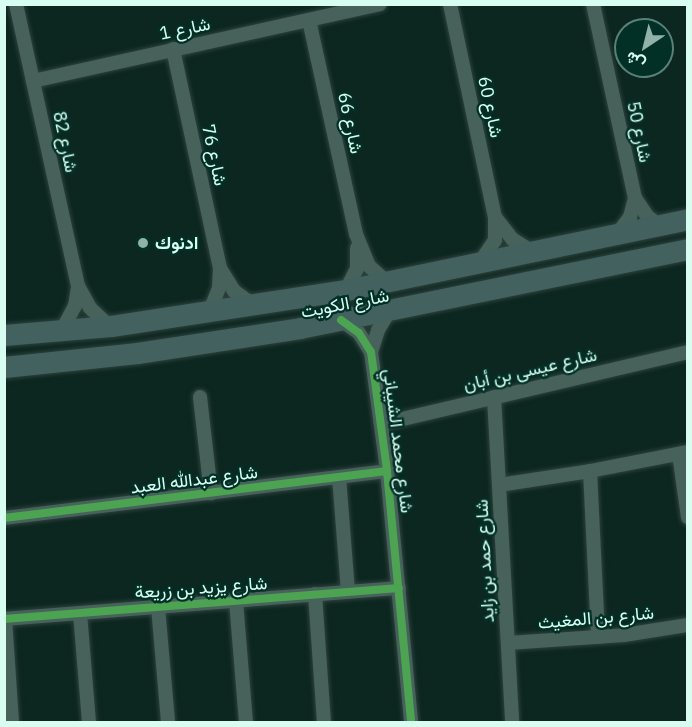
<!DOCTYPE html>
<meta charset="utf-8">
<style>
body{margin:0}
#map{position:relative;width:692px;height:727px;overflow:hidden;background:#0c2620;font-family:"IBM Plex Sans",Vazirmatn,sans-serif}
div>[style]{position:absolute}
.roads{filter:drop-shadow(0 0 2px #2e423d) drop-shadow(0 0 2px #2e423d)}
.minor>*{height:14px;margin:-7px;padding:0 7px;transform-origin:7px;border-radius:7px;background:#46625b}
.primary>*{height:21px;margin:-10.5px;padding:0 10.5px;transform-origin:10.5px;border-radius:10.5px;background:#43625f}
.cycleway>*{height:8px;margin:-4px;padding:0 4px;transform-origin:4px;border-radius:4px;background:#4ca352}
.dots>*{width:16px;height:16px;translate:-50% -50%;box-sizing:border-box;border:3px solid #023026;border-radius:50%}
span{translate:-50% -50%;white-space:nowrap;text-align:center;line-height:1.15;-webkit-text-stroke:4.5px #023026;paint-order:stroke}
.street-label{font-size:18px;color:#d8fef1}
.poi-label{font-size:18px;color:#d8fef1;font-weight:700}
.left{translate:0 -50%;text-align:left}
.frame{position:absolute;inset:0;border:6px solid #d8fef1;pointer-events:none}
.north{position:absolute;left:614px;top:18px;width:60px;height:60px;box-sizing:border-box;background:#023026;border:2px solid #588277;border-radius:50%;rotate:215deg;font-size:16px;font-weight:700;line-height:24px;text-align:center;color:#d8fef1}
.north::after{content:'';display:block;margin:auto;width:21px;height:27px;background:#91b2a8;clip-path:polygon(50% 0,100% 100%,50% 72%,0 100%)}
</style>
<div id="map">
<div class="roads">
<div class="minor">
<div style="left:16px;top:4px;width:289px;rotate:77.6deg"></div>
<div style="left:78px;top:286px;width:25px;rotate:61deg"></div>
<div style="left:90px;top:308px;width:26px;rotate:43deg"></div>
<div style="left:450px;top:4px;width:218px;rotate:78.1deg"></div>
<div style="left:495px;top:217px;width:23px;rotate:90deg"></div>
<div style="left:495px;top:240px;width:27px;rotate:124deg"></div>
<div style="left:593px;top:4px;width:198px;rotate:77.8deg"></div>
<div style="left:635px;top:198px;width:22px;rotate:56deg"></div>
<div style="left:647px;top:216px;width:15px;rotate:37deg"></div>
<div style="left:309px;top:20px;width:219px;rotate:77.6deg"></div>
<div style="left:356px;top:234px;width:35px;rotate:68deg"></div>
<div style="left:369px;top:266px;width:24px;rotate:42deg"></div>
<div style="left:173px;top:49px;width:224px;rotate:77.9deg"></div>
<div style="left:220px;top:268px;width:20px;rotate:93deg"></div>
<div style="left:219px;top:288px;width:24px;rotate:112deg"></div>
<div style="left:33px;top:81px;width:355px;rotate:-12.5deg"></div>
<div style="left:495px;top:217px;width:28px;rotate:52deg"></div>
<div style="left:512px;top:239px;width:25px;rotate:32deg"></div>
<div style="left:618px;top:233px;width:20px;rotate:-53deg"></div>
<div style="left:630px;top:217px;width:20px;rotate:-75deg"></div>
<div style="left:221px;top:270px;width:25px;rotate:58deg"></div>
<div style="left:234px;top:291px;width:22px;rotate:36deg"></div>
<div style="left:346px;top:290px;width:25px;rotate:-63deg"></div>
<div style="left:357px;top:268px;width:20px;rotate:-90deg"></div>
<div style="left:341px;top:320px;width:22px;rotate:36deg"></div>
<div style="left:359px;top:333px;width:22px;rotate:58deg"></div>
<div style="left:371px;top:352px;width:120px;rotate:82.3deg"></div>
<div style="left:387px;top:471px;width:252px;rotate:84.5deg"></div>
<div style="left:61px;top:332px;width:30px;rotate:-62deg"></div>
<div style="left:75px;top:306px;width:20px;rotate:-81deg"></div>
<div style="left:371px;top:352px;width:23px;rotate:-72deg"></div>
<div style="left:378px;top:330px;width:23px;rotate:-59deg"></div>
<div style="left:200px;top:397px;width:97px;rotate:83.5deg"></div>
<div style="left:494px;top:397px;width:325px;rotate:86.8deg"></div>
<div style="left:381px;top:424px;width:315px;rotate:-13.2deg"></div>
<div style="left:679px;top:454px;width:64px;rotate:81.9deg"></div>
<div style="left:590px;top:471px;width:166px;rotate:87.2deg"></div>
<div style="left:339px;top:477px;width:115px;rotate:85.5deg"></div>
<div style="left:499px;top:485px;width:92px;rotate:-8.7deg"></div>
<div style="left:590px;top:471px;width:100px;rotate:-11deg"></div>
<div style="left:4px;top:518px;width:386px;rotate:-7deg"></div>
<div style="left:315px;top:594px;width:128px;rotate:86deg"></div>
<div style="left:236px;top:601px;width:121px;rotate:85.3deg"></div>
<div style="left:158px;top:607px;width:115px;rotate:85deg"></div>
<div style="left:80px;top:613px;width:109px;rotate:85.3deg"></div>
<div style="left:4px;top:619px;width:396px;rotate:-4.5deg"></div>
<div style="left:5px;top:619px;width:103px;rotate:86.1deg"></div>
<div style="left:508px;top:643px;width:116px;rotate:-3.9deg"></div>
<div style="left:624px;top:635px;width:65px;rotate:-8.9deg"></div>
</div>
<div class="primary">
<div style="left:4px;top:335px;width:107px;rotate:-4.8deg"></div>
<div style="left:111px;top:326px;width:238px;rotate:-8.7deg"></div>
<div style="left:346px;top:290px;width:349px;rotate:-11.7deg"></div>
<div style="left:4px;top:367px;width:134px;rotate:-6deg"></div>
<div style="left:137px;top:353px;width:165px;rotate:-8.7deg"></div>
<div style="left:300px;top:328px;width:396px;rotate:-11.5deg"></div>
</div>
</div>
<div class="cycleway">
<div style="left:341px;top:320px;width:22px;rotate:36deg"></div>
<div style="left:359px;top:333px;width:22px;rotate:58deg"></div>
<div style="left:371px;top:352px;width:120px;rotate:82.3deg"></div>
<div style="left:387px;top:471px;width:252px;rotate:84.5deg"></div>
<div style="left:4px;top:518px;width:386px;rotate:-7deg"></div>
<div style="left:4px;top:619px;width:396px;rotate:-4.5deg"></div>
</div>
<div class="dots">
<div style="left:143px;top:243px;background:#91b2a8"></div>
</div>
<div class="street-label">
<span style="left:185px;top:29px;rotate:-12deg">شارع 1</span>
<span style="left:490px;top:107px;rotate:78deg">شارع 60</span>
<span style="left:350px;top:123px;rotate:78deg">شارع 66</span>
<span style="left:639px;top:132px;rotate:78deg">شارع 50</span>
<span style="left:65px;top:142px;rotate:78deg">شارع 82</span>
<span style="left:214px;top:155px;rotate:78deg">شارع 76</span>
<span style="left:345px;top:304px;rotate:-11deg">شارع الكويت</span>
<span style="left:530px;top:370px;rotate:-13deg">شارع عيسى بن أبان</span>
<span style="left:398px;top:441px;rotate:83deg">شارع محمد الشيباني</span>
<span style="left:194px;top:480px;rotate:-7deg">شارع عبدالله العبد</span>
<span style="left:485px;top:561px;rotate:-93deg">شارع حمد بن زايد</span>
<span style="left:201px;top:588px;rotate:-4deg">شارع يزيد بن زريعة</span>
<span style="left:596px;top:618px;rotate:-5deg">شارع بن المغيث</span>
</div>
<div class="poi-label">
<span class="left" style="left:155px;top:243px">ادنوك</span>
</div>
<div class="frame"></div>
<div class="north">ش</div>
</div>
